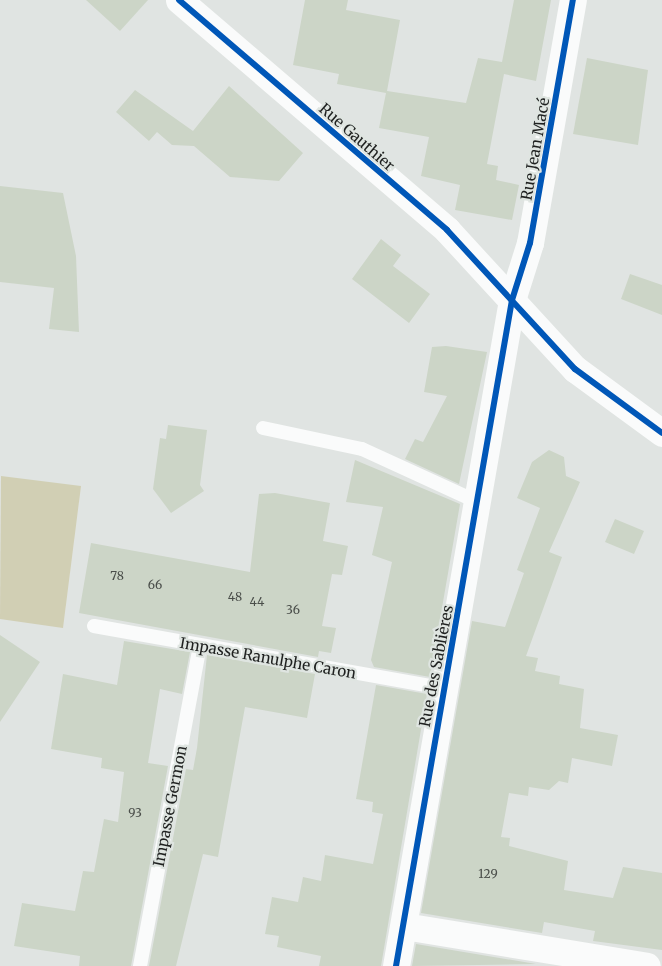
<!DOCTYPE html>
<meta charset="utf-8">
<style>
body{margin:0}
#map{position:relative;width:662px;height:966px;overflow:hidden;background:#e0e4e2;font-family:Merriweather,serif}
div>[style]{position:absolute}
.green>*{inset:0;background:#d1cfb4}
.building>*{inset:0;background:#ccd5c7}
.lane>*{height:14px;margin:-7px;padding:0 7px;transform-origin:7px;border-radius:7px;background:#fafbfb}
.street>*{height:27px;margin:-13.5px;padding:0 13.5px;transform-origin:13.5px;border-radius:13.5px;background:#fafbfb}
.cycleway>*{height:6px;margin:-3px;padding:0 3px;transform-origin:3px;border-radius:3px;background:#0057b8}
span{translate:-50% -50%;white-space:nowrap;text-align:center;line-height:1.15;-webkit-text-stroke:4.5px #dfe5e1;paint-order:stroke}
.number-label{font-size:12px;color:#4a4e4a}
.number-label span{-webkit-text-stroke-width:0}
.street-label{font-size:15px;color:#1f2120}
</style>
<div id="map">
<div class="green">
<div style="clip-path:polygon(1px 476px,81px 486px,63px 628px,0 619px)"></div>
</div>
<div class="building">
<div style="clip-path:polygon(86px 0,148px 0,120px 31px)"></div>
<div style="clip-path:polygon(305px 0,348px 0,346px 10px,400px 20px,387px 91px,466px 103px,478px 58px,502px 62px,514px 0,551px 0,536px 81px,504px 74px,491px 143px,487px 164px,498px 166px,496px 180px,519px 185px,512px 220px,455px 210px,460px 185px,421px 176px,429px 137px,379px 128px,386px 93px,337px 84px,339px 74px,293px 65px)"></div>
<div style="clip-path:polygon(587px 58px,648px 70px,638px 145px,573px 134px)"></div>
<div style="clip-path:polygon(229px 86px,303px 153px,279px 181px,230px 177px,194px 146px,172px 145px,157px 132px,149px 141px,116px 112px,135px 90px,193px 131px)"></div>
<div style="clip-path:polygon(0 186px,63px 193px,76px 256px,79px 332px,49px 329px,54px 288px,0 282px)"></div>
<div style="clip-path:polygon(381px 239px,401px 255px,393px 266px,430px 294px,409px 323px,352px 279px)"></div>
<div style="clip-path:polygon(630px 274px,662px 285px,662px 315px,621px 299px)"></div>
<div style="clip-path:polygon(446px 346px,487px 352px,459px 484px,405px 459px,415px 439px,423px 442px,447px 396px,424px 392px,432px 347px)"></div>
<div style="clip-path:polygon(168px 425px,207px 430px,200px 485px,204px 491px,171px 513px,153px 489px,160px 438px,166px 439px)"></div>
<div style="clip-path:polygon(549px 450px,564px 457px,566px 476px,580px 482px,549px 552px,562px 557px,526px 656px,538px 658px,535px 671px,560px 676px,559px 684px,584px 689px,580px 728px,618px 735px,612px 766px,572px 758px,568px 783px,559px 781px,549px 790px,529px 787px,528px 796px,509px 793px,501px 837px,510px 838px,509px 846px,568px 861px,564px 890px,613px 898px,623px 867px,662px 873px,662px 950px,593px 941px,595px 931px,544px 922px,542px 933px,421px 913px,472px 621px,505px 627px,524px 573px,517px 570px,540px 508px,517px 498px,532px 462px)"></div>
<div style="clip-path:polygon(355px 460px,460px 504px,430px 677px,374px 667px,371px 660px,392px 562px,372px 555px,383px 507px,346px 502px)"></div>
<div style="clip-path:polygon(275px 493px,330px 503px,323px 541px,348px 546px,342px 575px,332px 574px,322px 626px,336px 628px,331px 653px,319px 651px,318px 657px,79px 613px,91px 543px,250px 572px,259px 494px)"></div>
<div style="clip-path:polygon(615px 519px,644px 531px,634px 554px,605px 542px)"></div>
<div style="clip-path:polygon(0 635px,40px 662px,0 722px)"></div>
<div style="clip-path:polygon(124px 641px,190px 652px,182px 694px,160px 689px,148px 763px,168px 766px,131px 966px,79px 966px,80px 956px,14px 946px,22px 903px,75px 911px,83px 871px,94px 872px,104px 819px,118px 822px,124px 772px,101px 768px,102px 758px,51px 749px,63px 674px,117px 685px)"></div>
<div style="clip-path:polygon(207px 655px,315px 674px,307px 718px,245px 707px,218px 857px,203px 854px,176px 966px,149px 966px,186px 769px,193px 770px,197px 748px)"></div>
<div style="clip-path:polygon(376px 685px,427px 694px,381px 966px,319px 966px,321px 956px,277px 947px,279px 936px,265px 934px,272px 897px,298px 902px,303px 877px,321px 881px,325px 855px,373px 864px,383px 814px,372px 812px,373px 802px,356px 799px)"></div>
<div style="clip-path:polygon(416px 944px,536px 964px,412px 966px)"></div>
</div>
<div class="lane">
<div style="left:263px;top:428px;width:101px;rotate:12deg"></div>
<div style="left:362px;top:449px;width:130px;rotate:24.6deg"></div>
<div style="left:94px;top:626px;width:354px;rotate:10.1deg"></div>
<div style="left:140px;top:966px;width:326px;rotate:-79.4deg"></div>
</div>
<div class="street">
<div style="left:179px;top:0;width:353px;rotate:40.6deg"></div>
<div style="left:447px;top:230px;width:189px;rotate:47.4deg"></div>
<div style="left:575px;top:369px;width:108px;rotate:36.3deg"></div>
<div style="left:404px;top:926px;width:246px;rotate:9.3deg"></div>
<div style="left:396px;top:966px;width:676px;rotate:-80.12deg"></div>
<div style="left:512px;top:300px;width:60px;rotate:-72.5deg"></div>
<div style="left:530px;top:243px;width:247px;rotate:-80deg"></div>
</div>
<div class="cycleway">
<div style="left:179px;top:0;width:353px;rotate:40.6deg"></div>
<div style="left:447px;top:230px;width:189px;rotate:47.4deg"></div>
<div style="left:575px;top:369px;width:108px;rotate:36.3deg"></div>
<div style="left:396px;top:966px;width:676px;rotate:-80.12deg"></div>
<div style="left:512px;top:300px;width:60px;rotate:-72.5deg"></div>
<div style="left:530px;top:243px;width:247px;rotate:-80deg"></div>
</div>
<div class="number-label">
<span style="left:117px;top:576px">78</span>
<span style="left:155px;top:585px">66</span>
<span style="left:235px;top:597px">48</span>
<span style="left:257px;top:602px">44</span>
<span style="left:293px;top:610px">36</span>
<span style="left:135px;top:813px">93</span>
<span style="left:488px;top:874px">129</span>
</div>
<div class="street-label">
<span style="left:357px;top:137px;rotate:41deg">Rue Gauthier</span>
<span style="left:535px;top:149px;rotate:-80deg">Rue Jean Macé</span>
<span style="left:268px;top:658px;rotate:10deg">Impasse Ranulphe Caron</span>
<span style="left:436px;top:666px;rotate:-79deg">Rue des Sablières</span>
<span style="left:170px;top:806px;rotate:-79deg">Impasse Germon</span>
</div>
</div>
